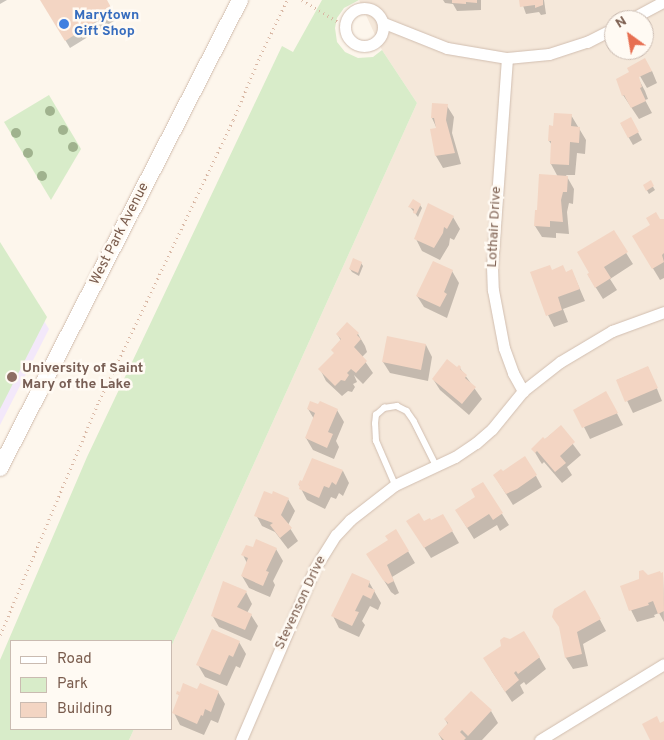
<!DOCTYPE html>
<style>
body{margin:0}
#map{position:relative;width:664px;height:740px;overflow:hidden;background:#fdf6ec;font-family:Overpass,sans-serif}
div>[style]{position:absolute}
.residential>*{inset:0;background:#f5e8da}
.education>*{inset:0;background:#f3e8fa}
.green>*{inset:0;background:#d8ecc9}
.shadow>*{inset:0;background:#0003}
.building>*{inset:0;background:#f3d5c3}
.path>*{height:2.5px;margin-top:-1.25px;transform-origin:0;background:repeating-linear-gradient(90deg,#d9b8a5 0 1px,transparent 0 5px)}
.roads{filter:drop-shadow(0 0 1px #d1beb0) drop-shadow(0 0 1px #d1beb0)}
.lane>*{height:5.5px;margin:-2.75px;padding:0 2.75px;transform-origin:2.75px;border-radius:2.75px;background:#fff}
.street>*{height:11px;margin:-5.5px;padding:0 5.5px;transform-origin:5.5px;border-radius:5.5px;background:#fff}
.street>.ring{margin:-5.5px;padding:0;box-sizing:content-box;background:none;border:11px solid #fff;border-radius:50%}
.secondary>*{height:16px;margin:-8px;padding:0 8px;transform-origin:8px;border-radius:8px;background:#fff}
.trees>*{width:10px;height:10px;margin:-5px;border-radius:50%;background:#a0b28e}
.dots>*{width:14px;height:14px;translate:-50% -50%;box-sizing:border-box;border:2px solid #fffaf3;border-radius:50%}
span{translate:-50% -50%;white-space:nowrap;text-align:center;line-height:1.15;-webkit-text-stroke:5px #fffaf3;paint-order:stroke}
.shop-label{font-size:14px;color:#366cbe;font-weight:700}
.left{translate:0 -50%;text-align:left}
.street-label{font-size:14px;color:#7a5c4d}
.education-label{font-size:14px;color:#785e54;font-weight:700}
.legend{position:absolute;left:10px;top:640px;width:162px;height:90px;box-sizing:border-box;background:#fffaf3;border:1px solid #cabbb1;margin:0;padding:6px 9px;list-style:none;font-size:15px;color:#7a5c4d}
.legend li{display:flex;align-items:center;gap:10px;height:25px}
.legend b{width:25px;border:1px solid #cabbb1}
.north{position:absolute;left:604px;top:10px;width:50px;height:50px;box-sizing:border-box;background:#fffaf3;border:1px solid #cabbb1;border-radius:50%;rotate:328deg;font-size:14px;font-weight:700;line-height:20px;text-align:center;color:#7a5c4d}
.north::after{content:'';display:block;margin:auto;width:18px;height:22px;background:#e76f51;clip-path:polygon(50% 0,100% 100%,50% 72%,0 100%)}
</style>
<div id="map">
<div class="residential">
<div style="clip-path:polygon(evenodd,359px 0,664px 0,664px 740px,129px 740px,134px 729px,171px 729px,171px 647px,417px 103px,382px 50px,359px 0,614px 20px,644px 20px,644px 50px,614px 50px,614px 20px)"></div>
</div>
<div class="education">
<div style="clip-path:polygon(0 251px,49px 329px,0 425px)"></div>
</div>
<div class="green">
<div style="clip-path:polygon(322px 0,359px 0,344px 8px,337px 18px,335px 28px,337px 42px,345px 52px,358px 58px,373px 57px,382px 50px,417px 103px,171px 647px,171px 641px,11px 641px,11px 729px,134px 729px,129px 740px,0 740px,0 660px,87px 457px,282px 46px,293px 52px)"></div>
<div style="clip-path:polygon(49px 95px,81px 149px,51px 200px,4px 122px)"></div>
<div style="clip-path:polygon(0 242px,47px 317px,0 409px)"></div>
</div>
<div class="shadow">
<div style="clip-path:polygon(0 0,7px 0,0 4px)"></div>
<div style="clip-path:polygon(41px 0,105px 0,117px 19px,70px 48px)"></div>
<div style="clip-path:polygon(443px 0,481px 0,481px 10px,457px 11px,453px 4px,445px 3px)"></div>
<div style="clip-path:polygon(521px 0,544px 0,546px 14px,541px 15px,539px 12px,526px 14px)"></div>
<div style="clip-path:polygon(652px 71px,657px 83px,647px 88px,640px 76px,637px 76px,645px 91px,648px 99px,645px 100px,652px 113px,639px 119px,623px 95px,618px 80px)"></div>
<div style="clip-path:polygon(433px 104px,447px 106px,454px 117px,452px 133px,461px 164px,443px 168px,436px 156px,431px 130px,437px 129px,432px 118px)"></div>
<div style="clip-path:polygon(571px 115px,586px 140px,585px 154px,577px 153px,575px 175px,566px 175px,574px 189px,573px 204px,569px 203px,567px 212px,569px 234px,556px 233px,556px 238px,542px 237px,535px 226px,538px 212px,558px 177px,551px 164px,552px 145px,549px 141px,555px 127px)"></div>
<div style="clip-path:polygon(631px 119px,642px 140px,633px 145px,621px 124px)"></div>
<div style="clip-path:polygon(650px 182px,655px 190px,649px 194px,644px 185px)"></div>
<div style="clip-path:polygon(420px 205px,422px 208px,418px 217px,410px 207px)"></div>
<div style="clip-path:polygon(429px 205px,453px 217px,460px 229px,454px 240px,450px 238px,449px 245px,440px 260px,422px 251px,416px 239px)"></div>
<div style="clip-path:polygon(660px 221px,664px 221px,664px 278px,660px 280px,634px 237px)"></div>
<div style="clip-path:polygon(613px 232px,633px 264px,610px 279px,617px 290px,603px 299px,588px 275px)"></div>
<div style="clip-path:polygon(361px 263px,363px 266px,359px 276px,352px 272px,350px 269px)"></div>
<div style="clip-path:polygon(452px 271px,459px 283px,447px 318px,424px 307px,417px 296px)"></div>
<div style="clip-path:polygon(552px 271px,566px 273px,572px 271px,585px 301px,563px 309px,568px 322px,554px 327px,548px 315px)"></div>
<div style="clip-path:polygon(347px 324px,358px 334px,365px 346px,367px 352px,362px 357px,373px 373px,363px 384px,354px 375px,357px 382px,353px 384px,355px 387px,352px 392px,348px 391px,342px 396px,326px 381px,320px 369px,335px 354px,341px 341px,337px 334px)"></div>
<div style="clip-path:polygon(426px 345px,432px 357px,428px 381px,390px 373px,383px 362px)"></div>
<div style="clip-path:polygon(648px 367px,662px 401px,633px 413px,617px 380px)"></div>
<div style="clip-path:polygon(460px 368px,482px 399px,469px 415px,440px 390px,433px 379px)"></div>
<div style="clip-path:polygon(612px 404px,623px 425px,590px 439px,584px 427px)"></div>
<div style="clip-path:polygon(308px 409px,337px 410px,344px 422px,336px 441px,339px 447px,334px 459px,313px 450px,306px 438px,314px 419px)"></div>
<div style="clip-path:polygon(560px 427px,581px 455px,567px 467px,572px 475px,562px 483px,544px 462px,542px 464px,540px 461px,533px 449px)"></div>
<div style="clip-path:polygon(343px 471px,349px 483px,343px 496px,339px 493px,336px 499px,331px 497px,325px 509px,307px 500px,299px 485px)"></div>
<div style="clip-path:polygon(494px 475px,536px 476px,542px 487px,513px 505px)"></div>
<div style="clip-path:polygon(288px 499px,295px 511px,288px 525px,298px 541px,288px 549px,275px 532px,262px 526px,256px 515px)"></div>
<div style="clip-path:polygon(456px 510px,502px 514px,509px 525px,500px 531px,497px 525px,474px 539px)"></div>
<div style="clip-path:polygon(424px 523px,452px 531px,459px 543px,431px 558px,415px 533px)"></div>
<div style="clip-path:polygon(396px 531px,415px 563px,392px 577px,399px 593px,395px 595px,391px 592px,368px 554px,389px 541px)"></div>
<div style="clip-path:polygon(257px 541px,276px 549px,283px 561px,273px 581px,275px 585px,270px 597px,249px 588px,242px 576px,247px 563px,243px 555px,253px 549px)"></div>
<div style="clip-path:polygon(663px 574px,664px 622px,659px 613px,654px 615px,655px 617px,637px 622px,631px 610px,648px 577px)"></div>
<div style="clip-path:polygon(369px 582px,381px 603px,378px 610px,370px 606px,362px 621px,365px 625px,359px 637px,339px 628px,333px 616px)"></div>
<div style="clip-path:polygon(246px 592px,252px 604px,247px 613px,251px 615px,258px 626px,251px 641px,219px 627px,212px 615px)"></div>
<div style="clip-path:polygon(591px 603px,606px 631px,583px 644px,588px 666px,573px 669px,566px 658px,560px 627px)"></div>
<div style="clip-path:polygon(239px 642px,246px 654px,240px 668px,236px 666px,227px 686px,205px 677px,198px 665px)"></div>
<div style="clip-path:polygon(502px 647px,539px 657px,546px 669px,526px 685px,524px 682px,520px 685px,524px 693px,512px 702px,491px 670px)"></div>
<div style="clip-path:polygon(218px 692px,225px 704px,218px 723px,211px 720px,204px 735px,180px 725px,174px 713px,180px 697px,178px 694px)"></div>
<div style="clip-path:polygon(491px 711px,498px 723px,482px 740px,442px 740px,439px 735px,448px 725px,445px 719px)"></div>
</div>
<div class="building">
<div style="clip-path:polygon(40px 0,107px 0,113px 11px,65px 41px)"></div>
<div style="clip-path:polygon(452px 0,477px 0,477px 3px,466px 2px,466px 4px,452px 3px)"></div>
<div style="clip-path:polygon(519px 0,543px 0,543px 5px,535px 8px,535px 5px,520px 7px)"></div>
<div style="clip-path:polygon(645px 58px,652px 71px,639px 77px,642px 87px,640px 88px,646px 101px,631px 108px,624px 95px,622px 96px,616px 79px,629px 72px,627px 68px)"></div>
<div style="clip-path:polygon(432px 103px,448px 104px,446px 120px,455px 153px,435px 156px,430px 129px,436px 128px,434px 118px,431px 118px)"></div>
<div style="clip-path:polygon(554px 113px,572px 114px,571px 126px,580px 127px,579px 143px,570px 142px,569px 165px,550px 164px,551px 141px,548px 141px,549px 125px,553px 126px)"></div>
<div style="clip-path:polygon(631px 117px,639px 132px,628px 138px,620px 123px)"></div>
<div style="clip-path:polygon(539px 174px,568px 176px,567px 192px,563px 192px,561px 200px,563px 222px,550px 221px,550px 227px,534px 226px,535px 210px,537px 210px)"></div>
<div style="clip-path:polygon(651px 180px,654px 186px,646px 191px,643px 185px)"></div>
<div style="clip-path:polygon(413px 199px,421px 204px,416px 214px,413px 213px,414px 209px,408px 207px)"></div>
<div style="clip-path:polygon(428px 203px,454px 216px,447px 229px,444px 227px,443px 233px,434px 248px,414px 239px)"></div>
<div style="clip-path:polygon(656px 212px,660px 219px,664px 219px,664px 253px,662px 255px,664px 262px,652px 269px,632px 236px,650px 225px,646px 218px)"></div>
<div style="clip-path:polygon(614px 230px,628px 252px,604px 267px,611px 278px,595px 288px,587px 274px,589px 273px,577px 252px)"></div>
<div style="clip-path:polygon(353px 258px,362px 262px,358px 273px,349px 269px)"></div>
<div style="clip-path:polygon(433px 261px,453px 270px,444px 292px,447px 294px,440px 307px,416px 296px)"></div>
<div style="clip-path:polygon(550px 265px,552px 270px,563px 265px,566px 272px,572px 269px,580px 289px,558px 297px,562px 310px,546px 316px,530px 272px)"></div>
<div style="clip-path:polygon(347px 322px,359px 333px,357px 335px,361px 339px,354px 347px,367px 361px,356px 373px,351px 369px,347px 373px,349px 375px,345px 381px,341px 380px,335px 386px,318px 369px,334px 353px,331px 350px,341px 339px,336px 334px)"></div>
<div style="clip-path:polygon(387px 336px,426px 344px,421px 370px,382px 362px)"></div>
<div style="clip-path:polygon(447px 359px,457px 367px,459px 365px,461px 367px,460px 369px,467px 375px,465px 378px,476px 387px,462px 404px,432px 379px)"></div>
<div style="clip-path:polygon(648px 366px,658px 388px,625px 402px,616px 380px)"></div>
<div style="clip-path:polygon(606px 391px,618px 413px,582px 428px,573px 410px)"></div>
<div style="clip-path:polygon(310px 401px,318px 404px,320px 401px,338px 409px,328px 432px,333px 434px,327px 448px,305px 438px,315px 413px,307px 409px)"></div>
<div style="clip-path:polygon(561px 425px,575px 442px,560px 456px,566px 463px,555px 472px,537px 451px,535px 453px,531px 449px,543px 437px,545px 439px)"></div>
<div style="clip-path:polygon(525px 456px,537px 475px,517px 489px,506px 494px,493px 475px,501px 469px,503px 471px)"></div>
<div style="clip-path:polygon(312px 458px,343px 470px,336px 485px,332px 482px,329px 488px,324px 486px,319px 498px,299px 489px,300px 486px,298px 485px,300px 480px,302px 481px)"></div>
<div style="clip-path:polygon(483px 482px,503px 513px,493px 520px,489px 514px,467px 528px,455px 510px,475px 497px,471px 489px)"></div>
<div style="clip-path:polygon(264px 491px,272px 494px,273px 491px,289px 498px,281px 515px,292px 528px,280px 538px,270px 525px,273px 523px,254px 516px)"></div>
<div style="clip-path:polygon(419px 513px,424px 521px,430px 518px,431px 520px,443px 514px,453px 531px,424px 548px,406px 521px)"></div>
<div style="clip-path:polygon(396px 529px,409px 551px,387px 565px,394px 581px,388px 584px,383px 580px,366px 554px,388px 540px,385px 536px)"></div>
<div style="clip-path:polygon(256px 539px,277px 548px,266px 571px,269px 572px,263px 586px,241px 576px,248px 558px,241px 555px,246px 545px,253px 547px)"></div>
<div style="clip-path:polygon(643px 570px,648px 575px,660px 571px,661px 573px,663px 572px,664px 611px,658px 614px,653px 601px,648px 603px,649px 605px,629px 611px,620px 586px,639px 579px,639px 571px)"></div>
<div style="clip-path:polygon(352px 573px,370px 581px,368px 587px,375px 590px,371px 599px,363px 595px,355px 611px,359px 612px,352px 626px,331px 616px)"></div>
<div style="clip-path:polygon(223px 581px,247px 591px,237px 607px,252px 614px,245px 630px,211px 616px)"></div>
<div style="clip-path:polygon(585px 590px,601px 619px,577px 632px,582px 654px,565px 658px,559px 627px,552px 617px,554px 609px)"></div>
<div style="clip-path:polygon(212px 629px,240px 641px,233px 657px,229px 655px,220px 675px,196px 665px)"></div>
<div style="clip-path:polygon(524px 631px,540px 657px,518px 674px,516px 671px,514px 673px,519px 680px,505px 692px,483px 658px,501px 646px,500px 640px,504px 637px,510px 639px)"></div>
<div style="clip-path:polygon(183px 683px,197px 689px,200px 683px,219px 691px,211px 712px,205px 709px,203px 716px,201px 715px,197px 724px,172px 713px,179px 695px,176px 694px,177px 691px,180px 692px)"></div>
<div style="clip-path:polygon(471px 691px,492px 710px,468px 736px,462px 730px,460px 732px,466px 738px,464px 740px,444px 740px,438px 734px,448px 723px,444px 719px)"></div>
<div style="clip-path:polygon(657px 716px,660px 723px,664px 721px,664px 740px,650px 740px,642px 724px)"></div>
</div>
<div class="path">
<div style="left:302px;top:0;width:50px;rotate:31.2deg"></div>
<div style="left:0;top:635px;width:254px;rotate:-67.1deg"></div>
<div style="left:99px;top:401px;width:311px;rotate:-64.5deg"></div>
<div style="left:233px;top:120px;width:69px;rotate:-67.1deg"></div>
<div style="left:260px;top:56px;width:62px;rotate:-64.3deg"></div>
</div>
<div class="roads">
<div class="lane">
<div style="left:395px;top:485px;width:48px;rotate:-113.4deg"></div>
<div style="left:376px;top:441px;width:17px;rotate:-93deg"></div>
<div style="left:375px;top:424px;width:9px;rotate:-84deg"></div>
<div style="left:376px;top:415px;width:11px;rotate:-41deg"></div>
<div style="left:384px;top:408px;width:13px;rotate:-9deg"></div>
<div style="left:397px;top:406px;width:11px;rotate:27deg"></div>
<div style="left:407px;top:411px;width:12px;rotate:55deg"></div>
<div style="left:414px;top:421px;width:49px;rotate:63.4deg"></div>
</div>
<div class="street">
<div class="ring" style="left:345px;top:8px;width:27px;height:27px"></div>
<div style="left:629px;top:20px;width:40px;rotate:-28deg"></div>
<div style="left:384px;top:23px;width:68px;rotate:21.6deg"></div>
<div style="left:447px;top:48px;width:61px;rotate:9.5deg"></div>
<div style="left:507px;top:58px;width:42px;rotate:-5.4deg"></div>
<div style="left:549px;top:54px;width:40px;rotate:-18deg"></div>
<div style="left:587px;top:42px;width:30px;rotate:-27deg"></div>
<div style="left:507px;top:58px;width:209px;rotate:94.1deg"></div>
<div style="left:492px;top:266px;width:24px;rotate:88deg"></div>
<div style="left:493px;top:290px;width:59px;rotate:79.3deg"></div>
<div style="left:504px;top:348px;width:27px;rotate:70deg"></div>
<div style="left:513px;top:373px;width:21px;rotate:61deg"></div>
<div style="left:241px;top:740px;width:187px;rotate:-66.7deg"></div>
<div style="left:315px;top:568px;width:39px;rotate:-58deg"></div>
<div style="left:336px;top:535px;width:21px;rotate:-47deg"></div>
<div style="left:350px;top:520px;width:57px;rotate:-37.9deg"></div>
<div style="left:395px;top:485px;width:66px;rotate:-25deg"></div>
<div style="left:455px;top:457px;width:25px;rotate:-34deg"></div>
<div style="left:476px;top:443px;width:21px;rotate:-41deg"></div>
<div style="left:492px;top:429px;width:49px;rotate:-50.8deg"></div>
<div style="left:523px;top:391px;width:47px;rotate:-38.1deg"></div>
<div style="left:560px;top:362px;width:61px;rotate:-30.8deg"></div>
<div style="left:612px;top:331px;width:55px;rotate:-20.1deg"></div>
<div style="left:540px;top:740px;width:145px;rotate:-31.5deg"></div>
</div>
<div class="secondary">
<div style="left:0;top:468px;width:526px;rotate:-62.85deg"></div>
</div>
</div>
<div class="trees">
<div style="left:50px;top:111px"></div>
<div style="left:63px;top:130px"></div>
<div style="left:16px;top:133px"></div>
<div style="left:73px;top:147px"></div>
<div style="left:28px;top:153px"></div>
<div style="left:42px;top:176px"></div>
</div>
<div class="dots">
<div style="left:64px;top:24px;background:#3f7fe0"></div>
<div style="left:12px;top:377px;background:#8d6e63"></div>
</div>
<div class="shop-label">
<span class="left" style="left:74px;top:24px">Marytown<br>Gift Shop</span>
</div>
<div class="street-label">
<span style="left:495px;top:227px;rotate:-87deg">Lothair Drive</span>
<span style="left:120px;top:234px;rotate:-63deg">West Park Avenue</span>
<span style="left:301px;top:603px;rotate:-65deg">Stevenson Drive</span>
</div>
<div class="education-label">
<span class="left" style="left:22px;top:377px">University of Saint<br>Mary of the Lake</span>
</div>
<ul class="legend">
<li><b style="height:6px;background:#fff"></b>Road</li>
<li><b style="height:14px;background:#d8ecc9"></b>Park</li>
<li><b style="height:14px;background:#f3d5c3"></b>Building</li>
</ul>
<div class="north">N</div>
</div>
